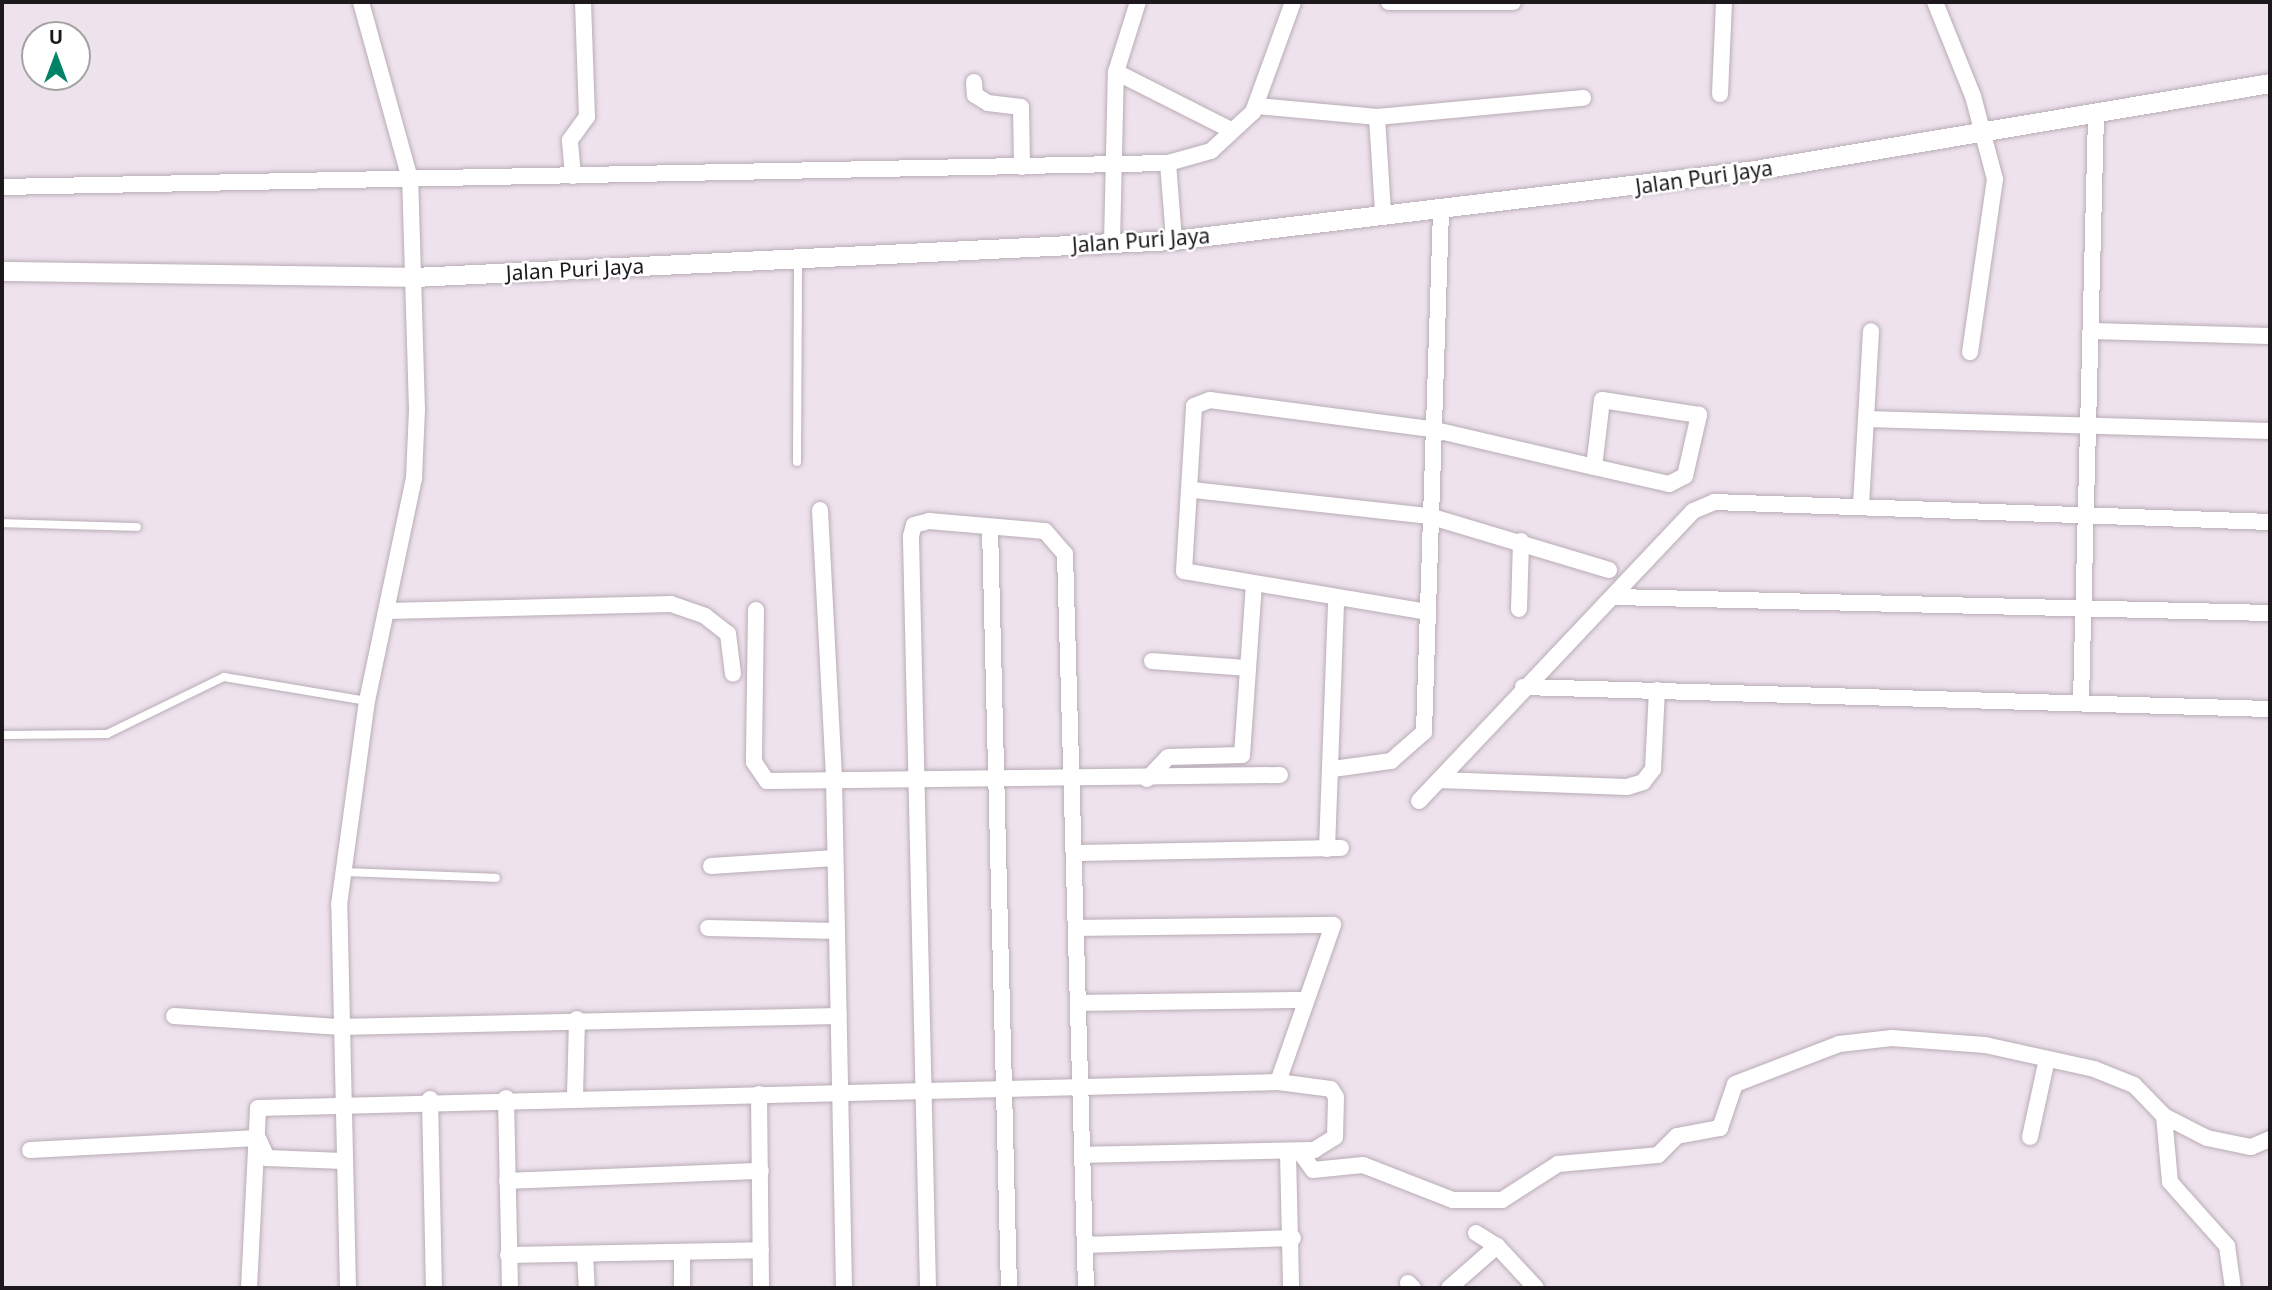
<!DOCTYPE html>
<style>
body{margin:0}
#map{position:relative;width:2272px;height:1290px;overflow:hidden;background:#eee2ed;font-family:"Noto Sans",sans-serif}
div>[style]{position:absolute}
.roads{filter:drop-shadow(0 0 2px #b8acb6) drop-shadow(0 0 2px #b8acb6)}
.service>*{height:8px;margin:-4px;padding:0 4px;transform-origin:4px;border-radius:4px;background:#fff}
.minor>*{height:16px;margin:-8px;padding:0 8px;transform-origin:8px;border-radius:8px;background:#fff}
.tertiary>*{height:19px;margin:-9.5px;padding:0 9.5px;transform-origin:9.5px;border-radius:9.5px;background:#fff}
span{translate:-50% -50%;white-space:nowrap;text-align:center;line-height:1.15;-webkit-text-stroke:5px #fff;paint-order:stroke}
.street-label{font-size:21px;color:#1c181c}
.frame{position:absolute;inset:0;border:4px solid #1c181c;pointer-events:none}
.north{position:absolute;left:21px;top:21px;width:70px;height:70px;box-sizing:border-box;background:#fff;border:2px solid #a4a3a4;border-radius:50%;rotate:0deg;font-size:19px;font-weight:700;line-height:28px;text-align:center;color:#1c181c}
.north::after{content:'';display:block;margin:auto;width:24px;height:32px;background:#008366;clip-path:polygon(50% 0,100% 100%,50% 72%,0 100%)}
</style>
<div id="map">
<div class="roads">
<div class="service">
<div style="left:797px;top:462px;width:202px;rotate:-89.7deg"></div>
<div style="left:2px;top:523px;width:135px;rotate:1.7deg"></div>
<div style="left:2px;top:735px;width:105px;rotate:-0.5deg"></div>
<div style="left:107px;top:734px;width:130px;rotate:-26deg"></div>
<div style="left:224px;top:677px;width:145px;rotate:9.5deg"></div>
<div style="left:342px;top:872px;width:154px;rotate:2.2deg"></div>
</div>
<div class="minor">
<div style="left:1389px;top:2px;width:124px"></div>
<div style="left:1935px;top:2px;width:101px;rotate:68deg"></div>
<div style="left:1973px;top:96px;width:86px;rotate:75.2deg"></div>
<div style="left:1995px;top:179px;width:175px;rotate:98.2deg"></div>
<div style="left:1116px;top:72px;width:129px;rotate:26.8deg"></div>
<div style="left:974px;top:82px;width:13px;rotate:86deg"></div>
<div style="left:975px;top:95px;width:15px;rotate:32deg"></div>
<div style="left:988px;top:103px;width:33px;rotate:7deg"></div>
<div style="left:1021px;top:107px;width:60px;rotate:89deg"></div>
<div style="left:1720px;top:94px;width:92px;rotate:-87.5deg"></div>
<div style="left:1257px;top:106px;width:121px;rotate:5.2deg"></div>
<div style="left:1377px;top:117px;width:207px;rotate:-5.3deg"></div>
<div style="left:1377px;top:117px;width:96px;rotate:86.4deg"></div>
<div style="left:1168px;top:163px;width:77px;rotate:85.5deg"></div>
<div style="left:573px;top:176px;width:36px;rotate:-95deg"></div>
<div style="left:570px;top:140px;width:29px;rotate:-54deg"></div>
<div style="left:587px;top:117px;width:115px;rotate:-92deg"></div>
<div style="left:2px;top:187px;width:1166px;rotate:-1.18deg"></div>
<div style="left:1168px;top:163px;width:45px;rotate:-15.6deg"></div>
<div style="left:1211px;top:151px;width:57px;rotate:-42.9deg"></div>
<div style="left:1253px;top:112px;width:117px;rotate:-70deg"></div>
<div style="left:1112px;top:243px;width:171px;rotate:-88.7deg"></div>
<div style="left:1116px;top:72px;width:73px;rotate:-72.6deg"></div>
<div style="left:2091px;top:331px;width:179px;rotate:1.6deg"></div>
<div style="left:1866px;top:419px;width:404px;rotate:1.7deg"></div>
<div style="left:1193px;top:490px;width:237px;rotate:6.3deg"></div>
<div style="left:1429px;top:516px;width:188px;rotate:16.7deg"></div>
<div style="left:1861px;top:505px;width:174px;rotate:-86.7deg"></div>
<div style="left:820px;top:510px;width:270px;rotate:87deg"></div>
<div style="left:834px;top:780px;width:508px;rotate:88.87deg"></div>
<div style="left:990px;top:528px;width:760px;rotate:88.57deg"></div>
<div style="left:1615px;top:597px;width:655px;rotate:1.4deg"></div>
<div style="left:1519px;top:609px;width:68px;rotate:-88.3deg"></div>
<div style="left:756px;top:610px;width:152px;rotate:90.8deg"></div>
<div style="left:754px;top:762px;width:23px;rotate:56deg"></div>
<div style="left:767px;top:781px;width:513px;rotate:-0.67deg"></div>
<div style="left:387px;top:611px;width:284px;rotate:-1.4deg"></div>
<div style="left:671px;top:604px;width:36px;rotate:19deg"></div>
<div style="left:705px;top:616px;width:29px;rotate:38deg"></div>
<div style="left:728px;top:634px;width:40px;rotate:82.9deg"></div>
<div style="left:1428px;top:612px;width:247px;rotate:-170.5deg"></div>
<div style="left:1184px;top:571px;width:165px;rotate:-86.5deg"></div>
<div style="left:1194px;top:406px;width:17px;rotate:-21deg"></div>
<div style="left:1210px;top:400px;width:223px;rotate:7.5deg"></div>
<div style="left:1431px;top:429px;width:167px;rotate:13.1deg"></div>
<div style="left:1594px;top:467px;width:77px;rotate:12.8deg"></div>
<div style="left:1669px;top:484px;width:18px;rotate:-27deg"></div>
<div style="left:1685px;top:476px;width:63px;rotate:-77.1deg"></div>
<div style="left:1699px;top:415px;width:98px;rotate:-171.2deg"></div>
<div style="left:1602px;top:400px;width:67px;rotate:96.8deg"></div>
<div style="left:1152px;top:661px;width:96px;rotate:4.2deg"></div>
<div style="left:1523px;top:687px;width:747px;rotate:1.69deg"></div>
<div style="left:2081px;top:700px;width:583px;rotate:-88.53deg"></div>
<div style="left:1333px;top:769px;width:59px;rotate:-7.9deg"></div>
<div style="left:1391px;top:761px;width:44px;rotate:-41.3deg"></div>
<div style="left:1424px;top:732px;width:520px;rotate:-88.13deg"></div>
<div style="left:1147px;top:779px;width:30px;rotate:-46deg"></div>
<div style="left:1168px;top:757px;width:74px;rotate:-1.5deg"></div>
<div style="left:1242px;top:755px;width:170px;rotate:-86deg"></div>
<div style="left:1439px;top:780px;width:188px;rotate:2.1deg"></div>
<div style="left:1627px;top:787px;width:17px;rotate:-17deg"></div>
<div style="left:1643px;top:782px;width:16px;rotate:-52deg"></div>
<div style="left:1653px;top:769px;width:79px;rotate:-87.1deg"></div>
<div style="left:1419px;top:801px;width:399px;rotate:-46.6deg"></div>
<div style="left:1693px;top:511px;width:23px;rotate:-23deg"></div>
<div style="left:1714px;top:502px;width:556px;rotate:2.06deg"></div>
<div style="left:1327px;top:849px;width:251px;rotate:-87.9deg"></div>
<div style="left:1074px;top:853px;width:267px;rotate:-1.1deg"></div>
<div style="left:711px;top:866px;width:124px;rotate:-3.7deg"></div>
<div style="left:708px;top:928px;width:129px;rotate:1.3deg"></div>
<div style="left:1078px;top:928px;width:255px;rotate:-0.7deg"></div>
<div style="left:1333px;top:925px;width:166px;rotate:109.3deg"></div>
<div style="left:1081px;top:1003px;width:223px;rotate:-0.8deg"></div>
<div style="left:174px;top:1016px;width:164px;rotate:3.8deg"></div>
<div style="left:338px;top:1027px;width:501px;rotate:-1.26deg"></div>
<div style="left:759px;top:1094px;width:194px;rotate:89.4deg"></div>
<div style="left:575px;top:1096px;width:77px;rotate:-88.5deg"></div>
<div style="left:506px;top:1098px;width:190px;rotate:88.8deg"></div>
<div style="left:430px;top:1099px;width:189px;rotate:88.8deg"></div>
<div style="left:2164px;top:1116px;width:66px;rotate:84.8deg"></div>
<div style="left:2170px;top:1182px;width:86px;rotate:48.3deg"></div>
<div style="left:2227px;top:1246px;width:42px;rotate:81.9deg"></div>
<div style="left:2030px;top:1137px;width:80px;rotate:-77.7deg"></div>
<div style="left:30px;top:1150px;width:228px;rotate:-3deg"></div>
<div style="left:258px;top:1138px;width:22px;rotate:66deg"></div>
<div style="left:267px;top:1158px;width:76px;rotate:2.3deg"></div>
<div style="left:1288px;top:1152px;width:136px;rotate:88.7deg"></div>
<div style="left:1300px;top:1152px;width:22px;rotate:54deg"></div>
<div style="left:1313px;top:1170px;width:50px;rotate:-5.7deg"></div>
<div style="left:1363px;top:1165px;width:97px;rotate:21.3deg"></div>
<div style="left:1453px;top:1200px;width:49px"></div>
<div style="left:1502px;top:1200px;width:67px;rotate:-32.7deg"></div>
<div style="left:1558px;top:1164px;width:100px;rotate:-5.1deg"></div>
<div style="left:1658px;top:1155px;width:27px;rotate:-45deg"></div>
<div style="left:1677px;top:1136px;width:44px;rotate:-10.5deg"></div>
<div style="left:1720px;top:1128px;width:46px;rotate:-71.2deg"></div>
<div style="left:1735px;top:1084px;width:111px;rotate:-21deg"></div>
<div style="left:1839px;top:1044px;width:53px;rotate:-6.5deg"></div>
<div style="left:1892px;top:1038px;width:93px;rotate:4.3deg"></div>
<div style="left:1985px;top:1045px;width:112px;rotate:12.4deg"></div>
<div style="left:2094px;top:1069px;width:43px;rotate:21.8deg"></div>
<div style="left:2134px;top:1085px;width:43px;rotate:45.9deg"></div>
<div style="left:2164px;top:1116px;width:48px;rotate:27.1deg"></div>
<div style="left:2207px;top:1138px;width:45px;rotate:11.6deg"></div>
<div style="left:2251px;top:1147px;width:21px;rotate:-23deg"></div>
<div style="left:507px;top:1181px;width:254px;rotate:-2.3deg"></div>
<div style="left:1476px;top:1233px;width:25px;rotate:32deg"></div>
<div style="left:1085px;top:1245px;width:208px;rotate:-1.9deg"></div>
<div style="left:682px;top:1252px;width:36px;rotate:90deg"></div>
<div style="left:585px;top:1254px;width:34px;rotate:87deg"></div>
<div style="left:508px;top:1255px;width:253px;rotate:-1.1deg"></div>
<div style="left:1408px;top:1283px;width:7px;rotate:45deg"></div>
<div style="left:249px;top:1288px;width:180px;rotate:-87.1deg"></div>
<div style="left:258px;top:1108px;width:1020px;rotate:-1.46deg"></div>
<div style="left:1278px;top:1082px;width:53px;rotate:7.5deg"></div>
<div style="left:1331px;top:1089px;width:9px;rotate:58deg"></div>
<div style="left:1336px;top:1097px;width:40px;rotate:91.4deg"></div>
<div style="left:1335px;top:1137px;width:25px;rotate:148deg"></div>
<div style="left:1314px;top:1150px;width:231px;rotate:178.8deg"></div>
<div style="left:348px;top:1288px;width:383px;rotate:-91.3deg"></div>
<div style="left:339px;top:905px;width:206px;rotate:-82.2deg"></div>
<div style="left:367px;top:701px;width:228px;rotate:-78.1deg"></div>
<div style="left:414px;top:478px;width:68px;rotate:-87.5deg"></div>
<div style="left:417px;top:410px;width:231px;rotate:-91.7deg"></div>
<div style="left:410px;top:179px;width:184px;rotate:-105.5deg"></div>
<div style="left:928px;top:1288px;width:752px;rotate:-91.3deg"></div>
<div style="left:911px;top:536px;width:11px;rotate:-75deg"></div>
<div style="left:914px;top:525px;width:16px;rotate:-15deg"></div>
<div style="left:929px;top:521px;width:116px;rotate:4.9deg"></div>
<div style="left:1045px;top:531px;width:30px;rotate:49deg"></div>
<div style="left:1065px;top:554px;width:734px;rotate:88.36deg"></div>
<div style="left:1449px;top:1288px;width:64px;rotate:-41.2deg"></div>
<div style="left:1497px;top:1246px;width:57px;rotate:47.1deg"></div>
</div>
<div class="tertiary">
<div style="left:2px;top:271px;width:412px;rotate:0.8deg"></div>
<div style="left:414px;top:277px;width:761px;rotate:-2.79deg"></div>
<div style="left:1174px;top:240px;width:585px;rotate:-6.87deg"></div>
<div style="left:1755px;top:170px;width:522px;rotate:-9.59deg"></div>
</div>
</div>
<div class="street-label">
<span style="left:1704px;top:177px;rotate:-8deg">Jalan Puri Jaya</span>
<span style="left:1141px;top:240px;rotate:-4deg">Jalan Puri Jaya</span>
<span style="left:575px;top:269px;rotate:-3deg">Jalan Puri Jaya</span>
</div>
<div class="frame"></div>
<div class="north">U</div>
</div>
